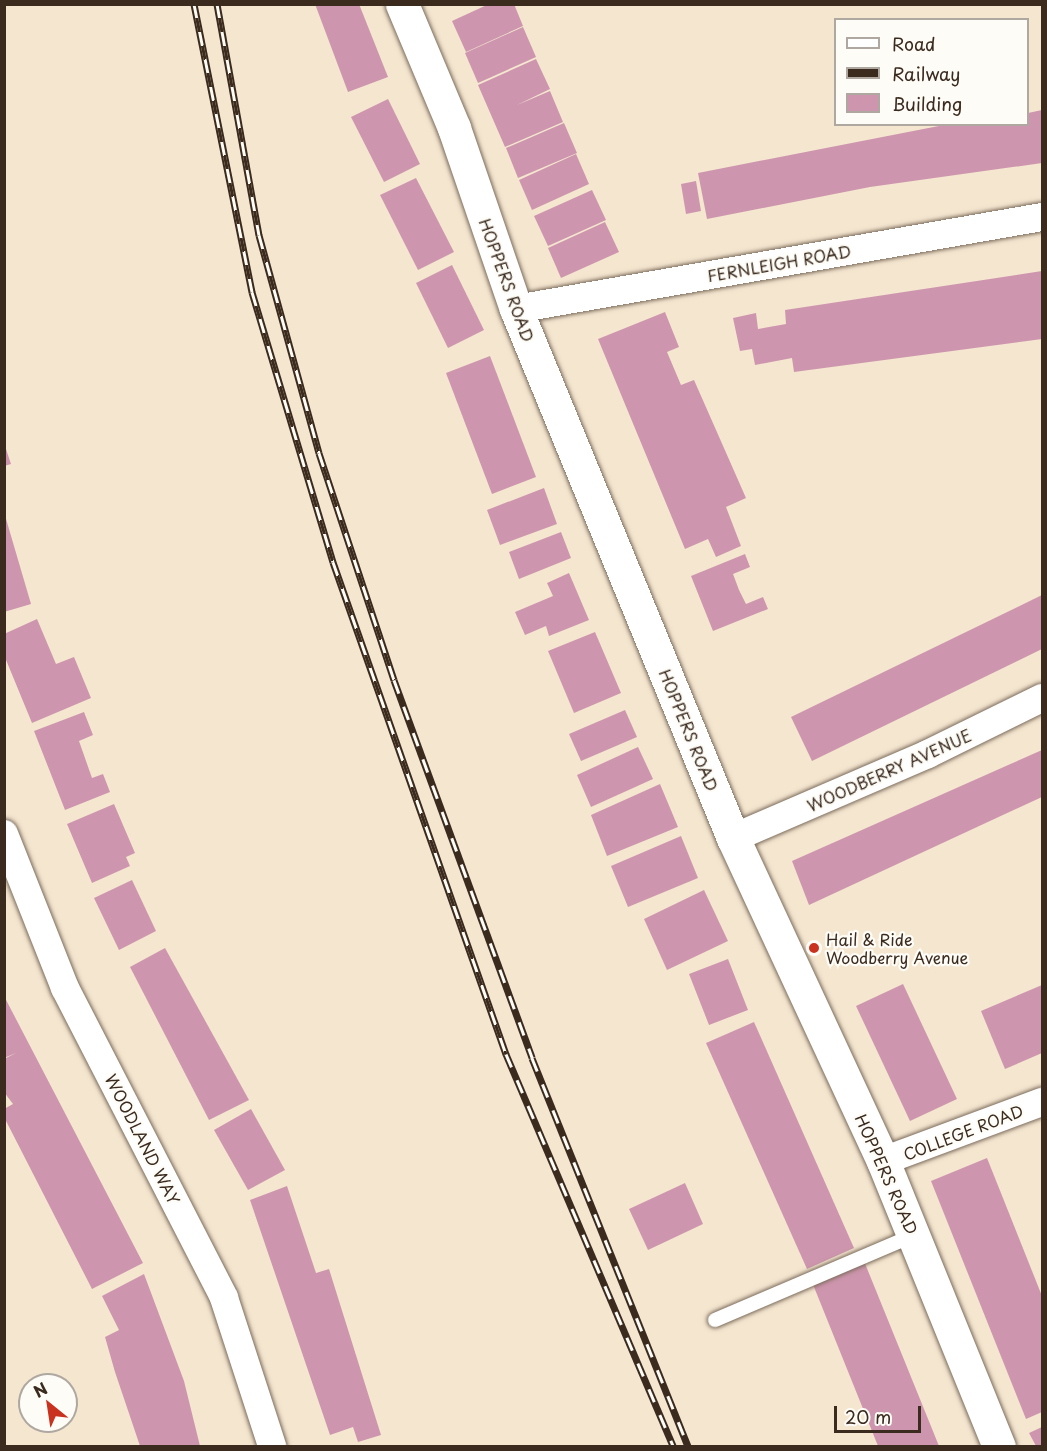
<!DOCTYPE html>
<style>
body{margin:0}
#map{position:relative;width:1047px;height:1451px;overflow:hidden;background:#f5e6d0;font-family:"Playpen Sans",sans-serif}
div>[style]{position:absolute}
.building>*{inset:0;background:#ce96ae}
.roads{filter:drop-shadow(0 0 2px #7c6c5c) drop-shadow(0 0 2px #7c6c5c)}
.lane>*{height:14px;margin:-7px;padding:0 7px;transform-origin:7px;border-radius:7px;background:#fff}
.street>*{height:28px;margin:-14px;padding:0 14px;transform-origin:14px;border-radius:14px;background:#fff}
.secondary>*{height:33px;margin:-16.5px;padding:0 16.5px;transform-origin:16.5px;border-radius:16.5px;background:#fff}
.rail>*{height:7px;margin-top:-3.5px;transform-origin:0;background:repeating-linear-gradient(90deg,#fdfcf7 0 14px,#3b2a1e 0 28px);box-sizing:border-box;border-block:2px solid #3b2a1e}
.dots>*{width:16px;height:16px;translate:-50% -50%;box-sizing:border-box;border:3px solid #fdfcf7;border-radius:50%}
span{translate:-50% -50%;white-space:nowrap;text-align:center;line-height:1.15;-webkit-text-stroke:4.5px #fdfcf7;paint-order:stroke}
.street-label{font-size:16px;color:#3b2a1e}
.poi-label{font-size:16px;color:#3b2a1e}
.left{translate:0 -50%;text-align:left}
.frame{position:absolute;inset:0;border:6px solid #3b2a1e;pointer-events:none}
.legend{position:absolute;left:834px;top:18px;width:195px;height:108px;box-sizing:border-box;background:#fdfcf7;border:2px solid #afa8a0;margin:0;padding:8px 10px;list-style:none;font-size:18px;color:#3b2a1e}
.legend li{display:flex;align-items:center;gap:12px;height:30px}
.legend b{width:30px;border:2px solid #afa8a0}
.north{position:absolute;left:18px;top:1373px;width:60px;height:60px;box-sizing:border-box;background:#fdfcf7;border:2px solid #afa8a0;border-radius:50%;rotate:330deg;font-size:16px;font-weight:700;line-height:24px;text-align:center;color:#3b2a1e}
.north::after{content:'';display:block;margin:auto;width:21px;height:27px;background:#c8321e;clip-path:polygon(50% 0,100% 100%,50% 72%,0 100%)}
.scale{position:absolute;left:834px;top:1406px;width:87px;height:27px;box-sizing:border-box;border:3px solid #3b2a1e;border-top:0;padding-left:8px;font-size:18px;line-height:21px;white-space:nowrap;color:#3b2a1e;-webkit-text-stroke:4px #fdfcf7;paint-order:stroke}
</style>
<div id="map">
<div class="building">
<div style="clip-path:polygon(315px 4px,359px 4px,388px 77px,348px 92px)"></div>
<div style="clip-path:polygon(489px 4px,514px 4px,523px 26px,466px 52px,452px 21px)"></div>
<div style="clip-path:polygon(523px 27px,536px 57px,478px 83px,465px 53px)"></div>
<div style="clip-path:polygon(536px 59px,550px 89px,517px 105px,550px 91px,563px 122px,505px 147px,478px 85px)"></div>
<div style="clip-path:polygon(388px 99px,420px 164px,384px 182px,351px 117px)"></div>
<div style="clip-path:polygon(1042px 110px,1042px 163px,870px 187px,707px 219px,698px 173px,949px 124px,1028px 124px,1028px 113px)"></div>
<div style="clip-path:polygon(564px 123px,577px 153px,518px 178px,506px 148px)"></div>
<div style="clip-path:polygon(576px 154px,589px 184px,532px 210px,519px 180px)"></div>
<div style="clip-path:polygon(416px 178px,454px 252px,418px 270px,380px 195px)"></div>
<div style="clip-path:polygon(696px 181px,701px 211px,686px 214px,681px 184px)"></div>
<div style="clip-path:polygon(592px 190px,606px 220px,548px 246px,534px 216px)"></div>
<div style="clip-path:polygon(605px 222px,619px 252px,561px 278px,548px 248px)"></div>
<div style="clip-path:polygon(452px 265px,484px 330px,448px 348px,416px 283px)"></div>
<div style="clip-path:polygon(1042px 271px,1042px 339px,794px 372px,792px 358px,755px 365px,752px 349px,740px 351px,733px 318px,756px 313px,758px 329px,786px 324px,785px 310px)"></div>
<div style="clip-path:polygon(665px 312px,679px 347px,667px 352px,681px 385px,694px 380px,746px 498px,726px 507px,741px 546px,716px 557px,708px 539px,685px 549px,598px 339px)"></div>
<div style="clip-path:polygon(490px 356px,536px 477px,492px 494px,446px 373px)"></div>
<div style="clip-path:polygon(4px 443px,11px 464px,4px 466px)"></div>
<div style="clip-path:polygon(544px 488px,557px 524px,500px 545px,487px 510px)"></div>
<div style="clip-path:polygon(4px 512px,31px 604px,4px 612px)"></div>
<div style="clip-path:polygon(561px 532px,571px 558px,519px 579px,509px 552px)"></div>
<div style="clip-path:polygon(745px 554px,750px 567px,733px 574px,739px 590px,746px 604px,763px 597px,768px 609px,713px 631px,691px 576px)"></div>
<div style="clip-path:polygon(569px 573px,589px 620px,549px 636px,546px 626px,525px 635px,515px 612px,553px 596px,547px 583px)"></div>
<div style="clip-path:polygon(1042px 595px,1042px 649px,812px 761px,791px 717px)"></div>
<div style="clip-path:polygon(37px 619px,56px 664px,74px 657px,91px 698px,32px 723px,4px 655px,4px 634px)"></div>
<div style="clip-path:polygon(595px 632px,621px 693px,574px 713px,548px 651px)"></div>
<div style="clip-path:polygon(625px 710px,637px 737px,581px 761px,569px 734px)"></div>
<div style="clip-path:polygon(84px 712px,93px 735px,79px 741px,92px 778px,103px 774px,110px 792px,65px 810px,34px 731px)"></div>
<div style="clip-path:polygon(638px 747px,653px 779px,591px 807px,577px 775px)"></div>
<div style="clip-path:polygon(1042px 750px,1042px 797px,809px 905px,792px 861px)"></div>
<div style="clip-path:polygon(660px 784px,678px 827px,607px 856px,591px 815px)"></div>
<div style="clip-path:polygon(114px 804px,135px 853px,126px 857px,130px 866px,92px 883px,67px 824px)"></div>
<div style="clip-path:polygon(681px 836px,698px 878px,628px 907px,611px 866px)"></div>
<div style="clip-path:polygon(132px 880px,156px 931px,119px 950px,94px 898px)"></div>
<div style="clip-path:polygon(704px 890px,728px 941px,667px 970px,644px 919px)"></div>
<div style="clip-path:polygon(165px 948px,249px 1100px,209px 1120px,130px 967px)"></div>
<div style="clip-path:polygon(728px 959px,748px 1010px,709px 1025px,689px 974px)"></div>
<div style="clip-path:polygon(903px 984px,957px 1099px,910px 1121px,856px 1006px)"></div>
<div style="clip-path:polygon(1042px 985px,1042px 1053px,1005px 1069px,981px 1011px)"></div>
<div style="clip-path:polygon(4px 996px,143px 1263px,92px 1289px,4px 1117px,4px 1109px,13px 1104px,4px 1092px,4px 1059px,16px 1053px,4px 1058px)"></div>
<div style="clip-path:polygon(754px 1022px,854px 1248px,807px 1269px,706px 1043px)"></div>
<div style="clip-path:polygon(251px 1109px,285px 1170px,248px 1190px,214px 1130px)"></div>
<div style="clip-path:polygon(987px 1158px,1042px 1296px,1042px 1412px,1026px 1419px,931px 1181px)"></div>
<div style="clip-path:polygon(685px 1183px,703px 1224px,648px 1250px,629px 1209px)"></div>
<div style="clip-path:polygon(287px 1186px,316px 1273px,329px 1269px,381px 1435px,358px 1442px,353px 1427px,330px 1435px,250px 1200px)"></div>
<div style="clip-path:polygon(864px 1261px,939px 1446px,878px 1446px,812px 1282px)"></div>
<div style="clip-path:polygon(144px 1274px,184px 1381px,200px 1446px,140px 1446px,115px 1372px,105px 1337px,119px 1330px,102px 1296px)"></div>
<div style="clip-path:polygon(1042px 1427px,1042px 1446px,1036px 1446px,1029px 1433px)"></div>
</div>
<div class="roads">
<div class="lane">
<div style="left:715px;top:1320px;width:216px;rotate:-23.1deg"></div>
</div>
<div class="street">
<div style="left:516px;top:309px;width:534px;rotate:-9.92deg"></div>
<div style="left:4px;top:834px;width:166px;rotate:68.4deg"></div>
<div style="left:65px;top:988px;width:348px;rotate:62.8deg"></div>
<div style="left:224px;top:1298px;width:156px;rotate:72deg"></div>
<div style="left:733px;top:838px;width:212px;rotate:-23.3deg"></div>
<div style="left:928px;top:754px;width:127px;rotate:-26.2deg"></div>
<div style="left:883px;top:1161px;width:170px;rotate:-20.4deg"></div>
</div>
<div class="secondary">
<div style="left:402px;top:4px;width:134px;rotate:67.2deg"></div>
<div style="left:454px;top:128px;width:191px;rotate:71.1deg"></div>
<div style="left:516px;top:309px;width:572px;rotate:67.7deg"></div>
<div style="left:733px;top:838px;width:356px;rotate:65.1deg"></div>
<div style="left:883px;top:1161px;width:308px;rotate:67.9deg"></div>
</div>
</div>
<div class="rail">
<div style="left:194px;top:4px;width:294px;rotate:78.6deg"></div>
<div style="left:252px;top:292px;width:282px;rotate:73.3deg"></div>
<div style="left:333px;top:562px;width:522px;rotate:70.63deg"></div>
<div style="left:506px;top:1054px;width:426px;rotate:66.9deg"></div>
<div style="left:217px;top:4px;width:235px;rotate:79.7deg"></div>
<div style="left:259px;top:235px;width:226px;rotate:74.6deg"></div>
<div style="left:319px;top:453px;width:239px;rotate:71.7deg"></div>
<div style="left:394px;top:680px;width:402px;rotate:69.9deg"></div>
<div style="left:532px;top:1058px;width:418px;rotate:68.1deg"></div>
</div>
<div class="dots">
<div style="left:814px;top:948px;background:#c8321e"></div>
</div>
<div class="street-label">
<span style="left:779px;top:263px;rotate:-10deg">FERNLEIGH ROAD</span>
<span style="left:507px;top:280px;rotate:70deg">HOPPERS ROAD</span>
<span style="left:689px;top:730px;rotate:68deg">HOPPERS ROAD</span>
<span style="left:889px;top:770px;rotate:-24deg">WOODBERRY AVENUE</span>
<span style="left:963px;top:1132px;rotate:-21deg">COLLEGE ROAD</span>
<span style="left:143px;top:1139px;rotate:63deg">WOODLAND WAY</span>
<span style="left:887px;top:1174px;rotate:66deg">HOPPERS ROAD</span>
</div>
<div class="poi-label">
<span class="left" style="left:826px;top:948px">Hail &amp; Ride<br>Woodberry Avenue</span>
</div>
<div class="frame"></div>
<ul class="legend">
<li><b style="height:8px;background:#fff"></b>Road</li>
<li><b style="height:8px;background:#3b2a1e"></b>Railway</li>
<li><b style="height:16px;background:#ce96ae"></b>Building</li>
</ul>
<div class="north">N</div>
<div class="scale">20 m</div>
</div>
